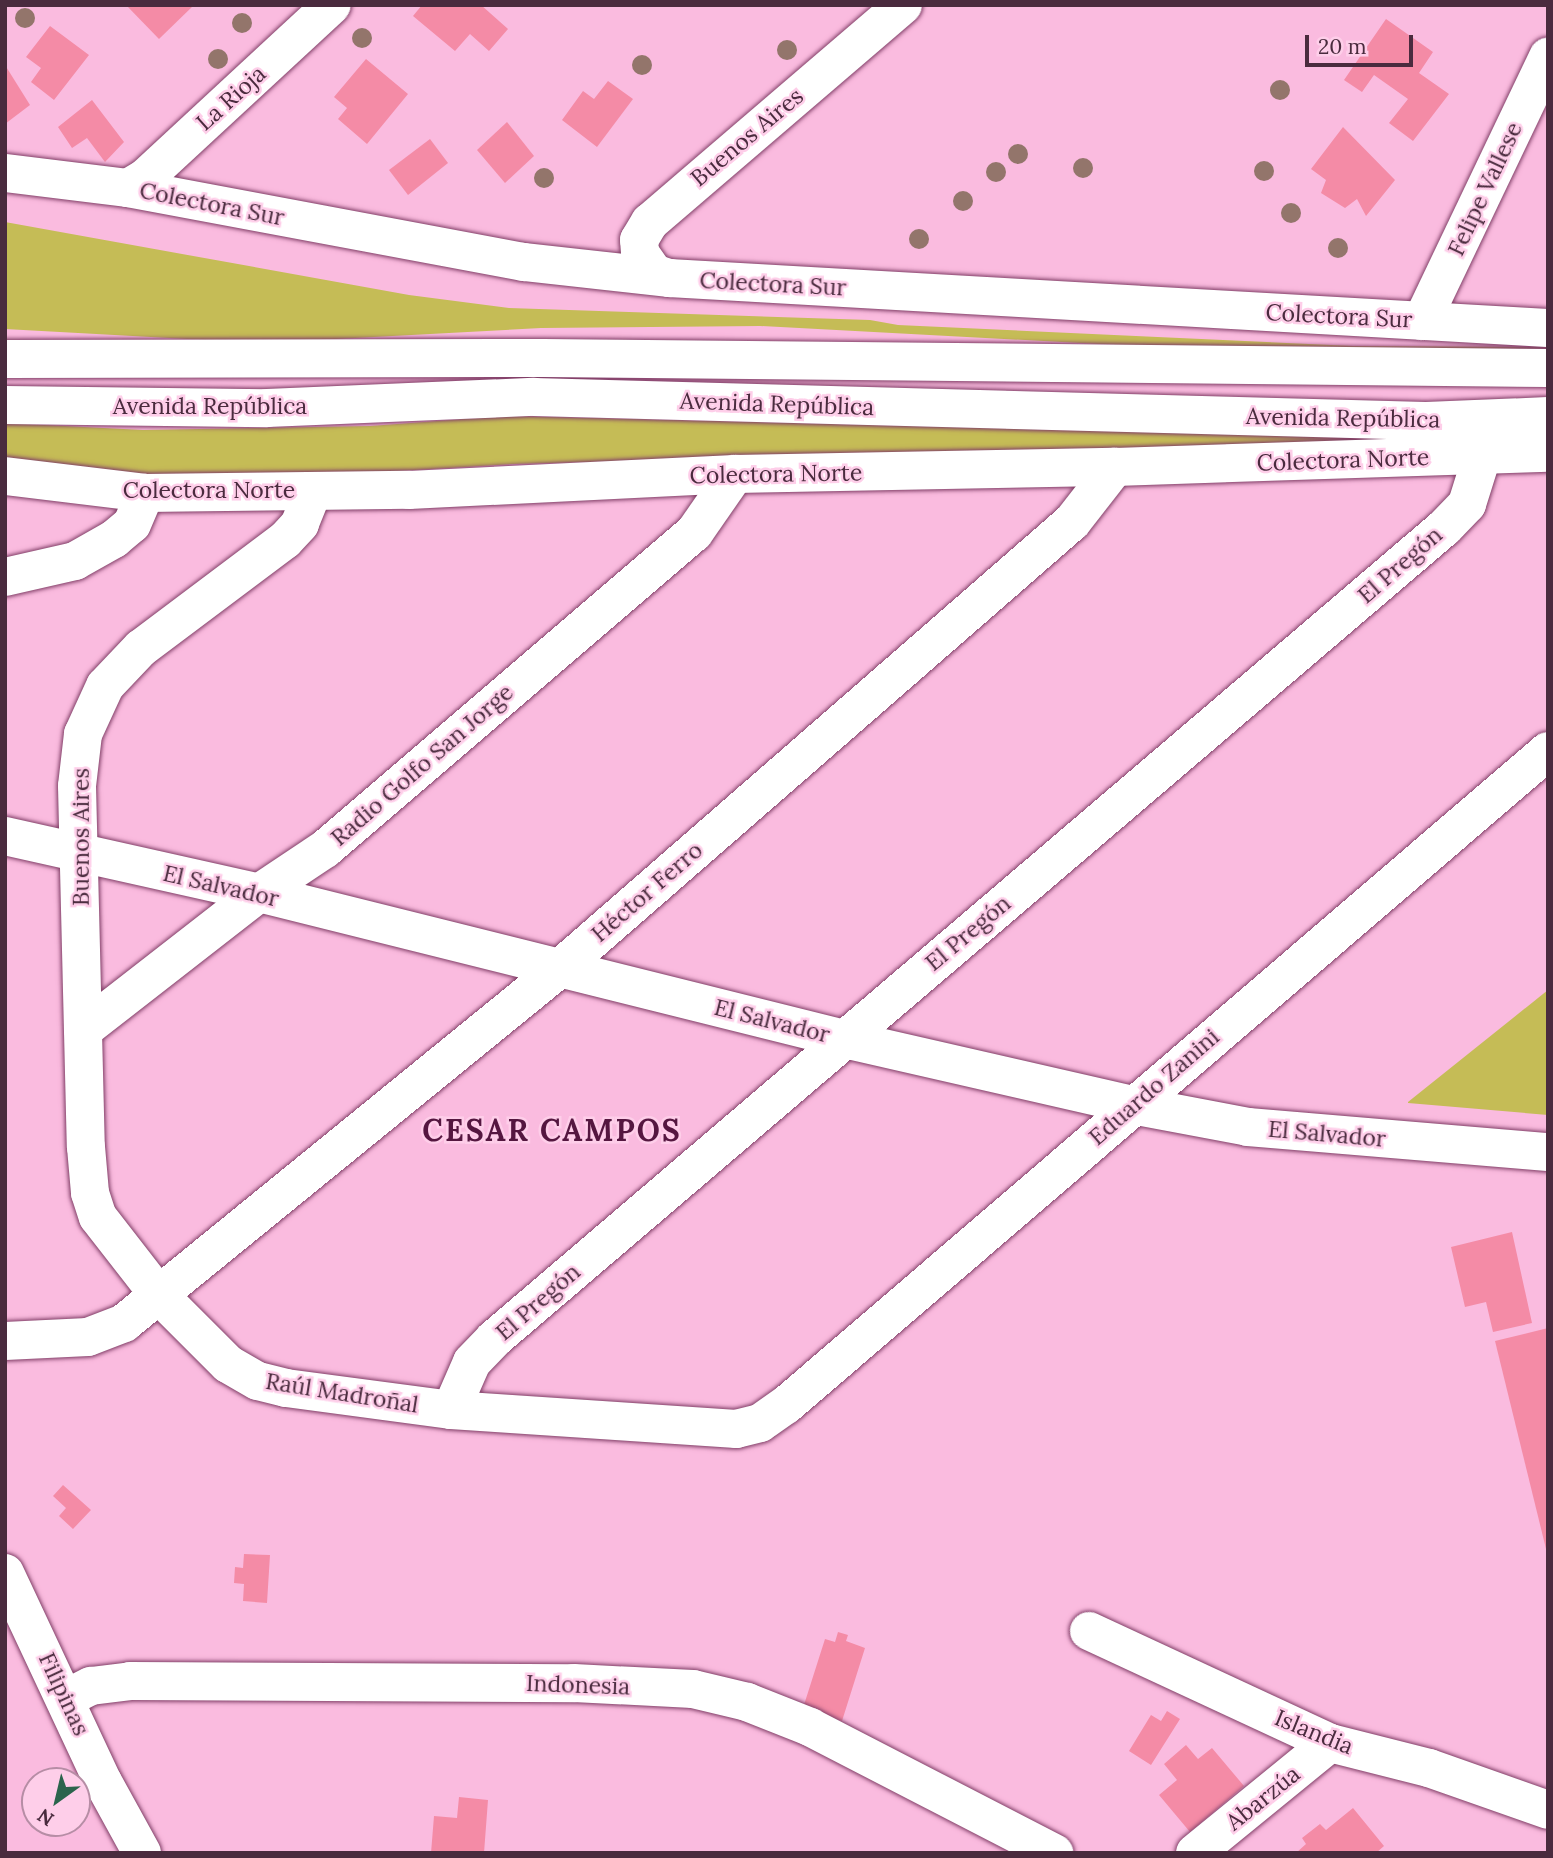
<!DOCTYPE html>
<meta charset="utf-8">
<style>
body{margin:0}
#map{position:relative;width:1553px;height:1858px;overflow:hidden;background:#fabbdf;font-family:Lora,serif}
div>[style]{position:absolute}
.green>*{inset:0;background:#c5bc56}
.building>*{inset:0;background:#f48ba6}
.roads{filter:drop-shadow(0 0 2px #813e67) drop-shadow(0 0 2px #813e67)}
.minor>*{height:38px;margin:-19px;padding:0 19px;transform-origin:19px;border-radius:19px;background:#fff}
.trees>*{width:20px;height:20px;margin:-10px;border-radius:50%;background:#93756b}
span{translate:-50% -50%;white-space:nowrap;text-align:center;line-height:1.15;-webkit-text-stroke:5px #fecee9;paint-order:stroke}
.street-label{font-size:23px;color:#4a2b3e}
.district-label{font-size:30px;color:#551640;font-weight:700;letter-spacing:2px}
.frame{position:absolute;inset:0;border:7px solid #4a2b3e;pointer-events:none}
.north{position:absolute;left:21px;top:1767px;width:70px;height:70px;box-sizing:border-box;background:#fecee9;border:2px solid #b68da5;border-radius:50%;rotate:214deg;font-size:19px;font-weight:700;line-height:28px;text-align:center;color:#4a2b3e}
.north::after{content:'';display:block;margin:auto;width:24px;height:32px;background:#2b644c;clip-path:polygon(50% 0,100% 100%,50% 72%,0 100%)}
.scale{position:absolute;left:1305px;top:35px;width:108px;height:32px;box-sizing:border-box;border:4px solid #4a2b3e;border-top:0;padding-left:9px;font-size:21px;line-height:24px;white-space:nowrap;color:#4a2b3e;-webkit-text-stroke:5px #fecee9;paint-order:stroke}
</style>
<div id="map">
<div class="green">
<div style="clip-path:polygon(5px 222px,409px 295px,509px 308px,870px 320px,898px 325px,1353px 346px,1548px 347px,1548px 356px,1118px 345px,760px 326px,541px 328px,261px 343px,5px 329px)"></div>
<div style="clip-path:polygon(505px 416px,1035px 429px,1445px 440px,513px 464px,217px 482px,5px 460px,5px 423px,143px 430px,370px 426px)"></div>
<div style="clip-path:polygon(1548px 990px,1548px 1115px,1408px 1103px,1408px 1102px)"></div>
</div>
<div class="building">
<div style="clip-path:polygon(126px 5px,194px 5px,159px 39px)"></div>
<div style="clip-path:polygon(422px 5px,481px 5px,508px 29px,489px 51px,470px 34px,455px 51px,413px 16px)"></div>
<div style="clip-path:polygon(1386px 19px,1433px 52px,1419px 73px,1449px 94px,1413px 141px,1389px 123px,1408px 99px,1374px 75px,1362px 92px,1344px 80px)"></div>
<div style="clip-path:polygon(50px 26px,89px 55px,54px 100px,31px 82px,41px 68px,26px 57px)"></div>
<div style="clip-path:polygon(366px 59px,408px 94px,367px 144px,338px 119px,347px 108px,334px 97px)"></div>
<div style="clip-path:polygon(5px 65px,30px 105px,5px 124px)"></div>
<div style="clip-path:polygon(608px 81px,633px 99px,597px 147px,562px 120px,583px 91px,594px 99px)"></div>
<div style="clip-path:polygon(92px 100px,124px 142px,105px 162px,87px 138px,72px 148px,58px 127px)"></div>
<div style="clip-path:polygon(507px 122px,534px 156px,505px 183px,477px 150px)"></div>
<div style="clip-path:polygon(1343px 127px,1395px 180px,1366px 216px,1357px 199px,1345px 208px,1321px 193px,1326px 180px,1311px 169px)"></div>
<div style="clip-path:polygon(430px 139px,448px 163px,408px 195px,389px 170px)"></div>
<div style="clip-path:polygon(1512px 1232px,1532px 1323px,1493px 1332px,1486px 1302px,1465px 1307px,1451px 1247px)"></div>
<div style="clip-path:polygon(1548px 1328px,1548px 1553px,1547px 1553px,1495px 1341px)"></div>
<div style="clip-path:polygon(63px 1485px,91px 1510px,73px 1529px,59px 1516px,66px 1508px,53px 1496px)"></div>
<div style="clip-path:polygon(244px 1554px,270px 1555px,267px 1603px,243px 1601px,244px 1584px,234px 1583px,235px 1567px,243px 1568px)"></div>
<div style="clip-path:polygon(838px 1632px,848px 1635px,846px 1641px,865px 1648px,842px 1721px,803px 1708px,825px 1639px,835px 1642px)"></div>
<div style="clip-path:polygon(1167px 1711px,1180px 1719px,1151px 1765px,1129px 1751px,1151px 1715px,1161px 1721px)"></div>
<div style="clip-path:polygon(1186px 1745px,1198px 1759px,1212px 1748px,1244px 1786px,1190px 1832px,1159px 1795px,1177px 1780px,1164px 1764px)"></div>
<div style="clip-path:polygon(459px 1797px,488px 1800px,484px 1853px,431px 1853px,434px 1816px,457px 1818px)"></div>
<div style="clip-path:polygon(1353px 1808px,1384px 1846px,1376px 1853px,1296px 1853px,1306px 1844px,1302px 1838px,1320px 1824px,1326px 1830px)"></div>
</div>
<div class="roads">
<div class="minor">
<div style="left:5px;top:173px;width:124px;rotate:7deg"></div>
<div style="left:128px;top:188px;width:403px;rotate:10.6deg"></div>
<div style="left:524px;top:262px;width:146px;rotate:6.3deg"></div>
<div style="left:669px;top:278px;width:880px;rotate:3.26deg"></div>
<div style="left:128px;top:188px;width:21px;rotate:-31deg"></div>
<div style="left:146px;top:177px;width:253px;rotate:-42.8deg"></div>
<div style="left:669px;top:278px;width:16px;rotate:-162deg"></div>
<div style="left:654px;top:273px;width:24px;rotate:-125deg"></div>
<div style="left:640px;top:253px;width:13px;rotate:-94deg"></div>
<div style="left:639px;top:240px;width:21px;rotate:-59deg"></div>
<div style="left:650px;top:222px;width:333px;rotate:-40.6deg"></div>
<div style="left:1422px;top:321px;width:293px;rotate:-64.5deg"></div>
<div style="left:5px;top:359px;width:538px;rotate:-0.11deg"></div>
<div style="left:543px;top:358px;width:1005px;rotate:0.57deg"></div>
<div style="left:5px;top:405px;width:262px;rotate:0.7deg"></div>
<div style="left:267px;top:408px;width:267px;rotate:-2.4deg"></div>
<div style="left:534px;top:397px;width:892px;rotate:1.54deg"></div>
<div style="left:1426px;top:421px;width:122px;rotate:-2.3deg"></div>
<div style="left:5px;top:476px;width:141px;rotate:6.9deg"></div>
<div style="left:145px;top:493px;width:264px;rotate:-0.7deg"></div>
<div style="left:409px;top:490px;width:326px;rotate:-2.8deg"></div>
<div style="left:735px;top:474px;width:380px;rotate:-1.1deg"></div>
<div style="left:1115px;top:467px;width:433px;rotate:-1.9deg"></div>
<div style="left:313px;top:491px;width:35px;rotate:112deg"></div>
<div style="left:300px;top:524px;width:22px;rotate:133deg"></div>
<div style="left:285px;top:540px;width:180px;rotate:143.1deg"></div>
<div style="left:141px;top:648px;width:52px;rotate:133.5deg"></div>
<div style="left:105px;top:686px;width:53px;rotate:114.6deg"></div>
<div style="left:83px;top:734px;width:52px;rotate:96.6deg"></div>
<div style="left:77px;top:786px;width:361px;rotate:88.6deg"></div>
<div style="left:86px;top:1147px;width:46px;rotate:85deg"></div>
<div style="left:90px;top:1193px;width:25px;rotate:72deg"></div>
<div style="left:98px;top:1217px;width:98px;rotate:52.1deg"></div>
<div style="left:158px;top:1294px;width:99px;rotate:45deg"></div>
<div style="left:228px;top:1364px;width:34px;rotate:30deg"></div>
<div style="left:258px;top:1381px;width:29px;rotate:14deg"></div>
<div style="left:286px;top:1388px;width:166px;rotate:7.6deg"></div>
<div style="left:451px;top:1410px;width:286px;rotate:3.8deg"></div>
<div style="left:736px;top:1429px;width:25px;rotate:-14deg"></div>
<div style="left:760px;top:1423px;width:32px;rotate:-35deg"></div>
<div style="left:786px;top:1405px;width:1004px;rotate:-40.64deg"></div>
<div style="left:5px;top:577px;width:72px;rotate:-12.9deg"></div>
<div style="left:75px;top:561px;width:45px;rotate:-29.4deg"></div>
<div style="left:114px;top:539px;width:23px;rotate:-40deg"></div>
<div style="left:132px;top:524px;width:34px;rotate:-67deg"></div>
<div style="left:5px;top:836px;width:260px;rotate:12.6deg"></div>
<div style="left:259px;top:893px;width:603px;rotate:14.01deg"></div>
<div style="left:844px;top:1039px;width:295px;rotate:12.9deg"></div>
<div style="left:1132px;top:1105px;width:118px;rotate:10.7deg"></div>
<div style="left:1248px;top:1127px;width:301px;rotate:4.8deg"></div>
<div style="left:83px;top:1030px;width:223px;rotate:-37.9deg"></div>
<div style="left:259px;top:893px;width:79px;rotate:-33.7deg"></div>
<div style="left:325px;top:849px;width:486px;rotate:-40.6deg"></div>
<div style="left:694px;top:533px;width:72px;rotate:-55.2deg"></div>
<div style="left:5px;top:1341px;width:83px;rotate:-2.8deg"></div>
<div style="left:88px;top:1337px;width:39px;rotate:-21deg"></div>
<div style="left:124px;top:1323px;width:561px;rotate:-39.14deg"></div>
<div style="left:559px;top:969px;width:680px;rotate:-41.07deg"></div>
<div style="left:1072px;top:522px;width:70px;rotate:-52deg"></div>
<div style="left:451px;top:1410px;width:52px;rotate:-66.4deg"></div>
<div style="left:472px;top:1362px;width:32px;rotate:-46deg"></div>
<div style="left:494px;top:1339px;width:1249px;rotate:-40.49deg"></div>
<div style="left:1444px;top:528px;width:33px;rotate:-46deg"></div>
<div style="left:1467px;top:504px;width:50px;rotate:-72.6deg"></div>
<div style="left:5px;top:1573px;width:231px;rotate:64.9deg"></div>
<div style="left:103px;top:1782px;width:81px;rotate:61.2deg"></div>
<div style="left:1089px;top:1631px;width:266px;rotate:24.9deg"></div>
<div style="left:1330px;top:1743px;width:102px;rotate:14.2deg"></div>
<div style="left:1429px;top:1768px;width:126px;rotate:19.4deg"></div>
<div style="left:67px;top:1698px;width:27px;rotate:-27deg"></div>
<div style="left:91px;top:1686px;width:39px;rotate:-7deg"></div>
<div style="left:130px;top:1681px;width:444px;rotate:0.3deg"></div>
<div style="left:574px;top:1683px;width:119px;rotate:2.9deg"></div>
<div style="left:693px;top:1689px;width:56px;rotate:13.5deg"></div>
<div style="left:747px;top:1702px;width:68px;rotate:21.6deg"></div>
<div style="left:810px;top:1727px;width:275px;rotate:27.3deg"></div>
<div style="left:1195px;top:1853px;width:174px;rotate:-39.2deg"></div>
</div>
</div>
<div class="trees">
<div style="left:25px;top:18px"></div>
<div style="left:242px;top:23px"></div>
<div style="left:362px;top:38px"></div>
<div style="left:787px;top:50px"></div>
<div style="left:218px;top:59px"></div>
<div style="left:642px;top:65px"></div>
<div style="left:1280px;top:90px"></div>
<div style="left:1018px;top:154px"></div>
<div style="left:1083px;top:168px"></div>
<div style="left:1264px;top:171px"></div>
<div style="left:996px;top:172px"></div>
<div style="left:544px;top:178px"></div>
<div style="left:963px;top:201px"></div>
<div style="left:1291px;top:213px"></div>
<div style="left:919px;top:239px"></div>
<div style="left:1338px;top:248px"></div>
</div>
<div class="street-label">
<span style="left:231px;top:98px;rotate:-42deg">La Rioja</span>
<span style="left:747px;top:137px;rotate:-40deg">Buenos Aires</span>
<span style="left:1485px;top:189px;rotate:-65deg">Felipe Vallese</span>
<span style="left:212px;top:204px;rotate:11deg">Colectora Sur</span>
<span style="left:773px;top:284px;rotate:3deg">Colectora Sur</span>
<span style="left:1339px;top:316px;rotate:3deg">Colectora Sur</span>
<span style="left:777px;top:404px;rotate:2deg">Avenida República</span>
<span style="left:210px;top:406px">Avenida República</span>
<span style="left:1343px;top:418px;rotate:1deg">Avenida República</span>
<span style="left:1343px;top:460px;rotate:-2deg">Colectora Norte</span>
<span style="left:776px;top:474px;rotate:-1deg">Colectora Norte</span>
<span style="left:209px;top:490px">Colectora Norte</span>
<span style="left:1400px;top:565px;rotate:-41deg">El Pregón</span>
<span style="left:422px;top:765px;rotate:-41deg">Radio Golfo San Jorge</span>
<span style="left:81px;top:837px;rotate:-90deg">Buenos Aires</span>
<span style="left:221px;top:886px;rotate:13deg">El Salvador</span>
<span style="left:647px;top:892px;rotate:-41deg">Héctor Ferro</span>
<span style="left:968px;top:933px;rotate:-40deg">El Pregón</span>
<span style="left:772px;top:1021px;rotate:14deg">El Salvador</span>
<span style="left:1154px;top:1087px;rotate:-41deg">Eduardo Zanini</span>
<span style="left:1327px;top:1134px;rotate:5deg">El Salvador</span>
<span style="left:538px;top:1302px;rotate:-41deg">El Pregón</span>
<span style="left:342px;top:1393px;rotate:9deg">Raúl Madroñal</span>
<span style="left:578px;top:1685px;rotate:2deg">Indonesia</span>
<span style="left:64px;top:1694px;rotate:65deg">Filipinas</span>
<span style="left:1314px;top:1732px;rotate:22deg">Islandia</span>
<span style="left:1263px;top:1798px;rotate:-39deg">Abarzúa</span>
</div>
<div class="district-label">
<span style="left:552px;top:1130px">CESAR CAMPOS</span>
</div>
<div class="frame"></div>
<div class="north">N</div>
<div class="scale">20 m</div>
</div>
